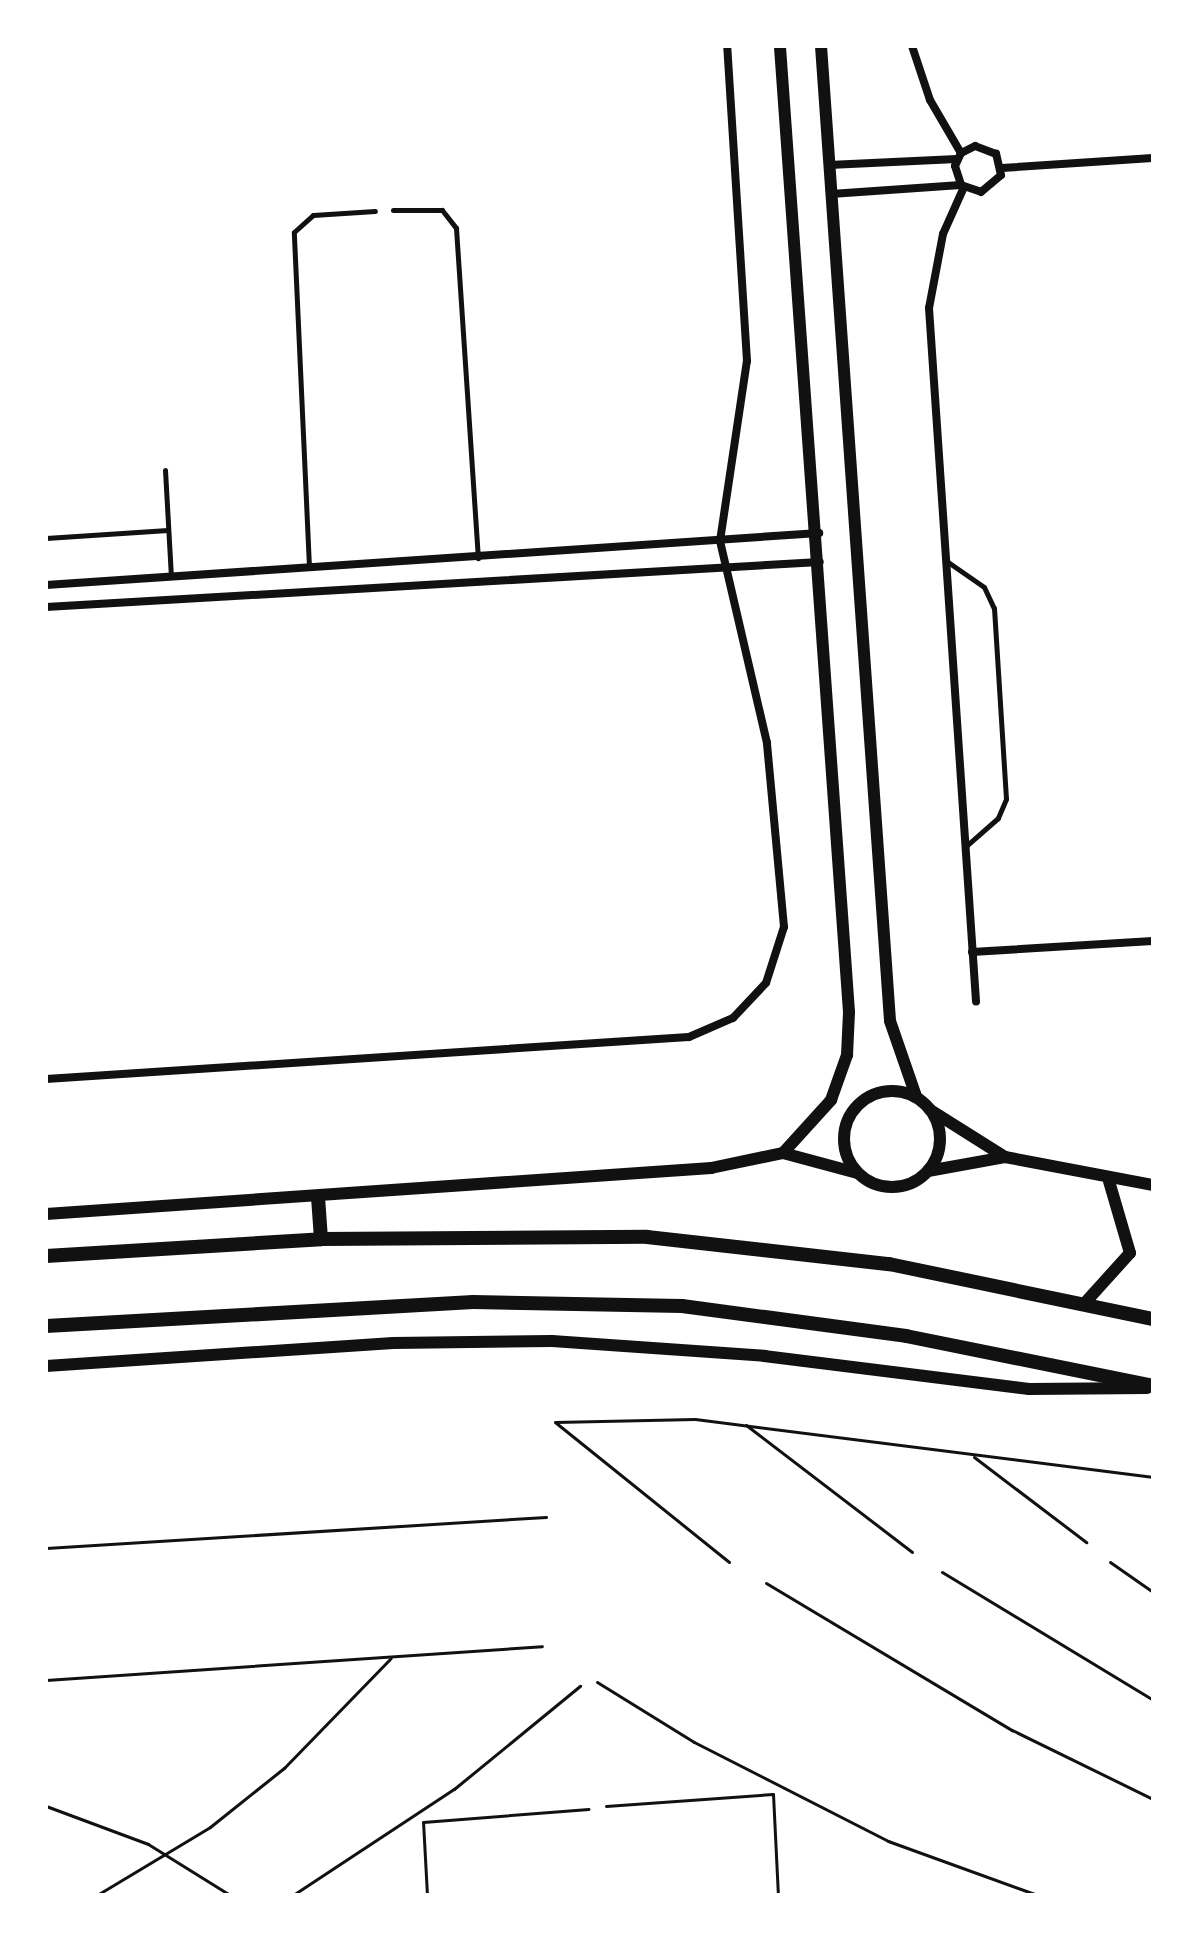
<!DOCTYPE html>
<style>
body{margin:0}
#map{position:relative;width:1199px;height:1941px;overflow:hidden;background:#fff;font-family:"Open Sans",sans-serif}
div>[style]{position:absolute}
.path>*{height:3px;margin:-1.5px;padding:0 1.5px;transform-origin:1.5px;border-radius:1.5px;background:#111}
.service>*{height:5px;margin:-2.5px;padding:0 2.5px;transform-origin:2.5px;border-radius:2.5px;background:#111}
.minor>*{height:8px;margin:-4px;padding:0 4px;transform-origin:4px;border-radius:4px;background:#111}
.tertiary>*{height:12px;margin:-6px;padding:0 6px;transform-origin:6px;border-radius:6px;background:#111}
.tertiary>.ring{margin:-6px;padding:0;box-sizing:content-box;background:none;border:12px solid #111;border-radius:50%}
.secondary>*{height:14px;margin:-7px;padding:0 7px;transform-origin:7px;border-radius:7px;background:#111}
span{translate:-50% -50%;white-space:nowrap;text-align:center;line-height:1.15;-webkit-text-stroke:8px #fff;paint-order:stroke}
.frame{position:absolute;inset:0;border:48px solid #fff;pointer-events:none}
</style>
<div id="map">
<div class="path">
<div style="left:746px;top:1425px;width:209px;rotate:37.4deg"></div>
<div style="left:974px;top:1457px;width:141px;rotate:37.2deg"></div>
<div style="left:46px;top:1548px;width:501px;rotate:-3.55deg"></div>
<div style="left:729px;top:1562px;width:223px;rotate:-141.2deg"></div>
<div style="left:555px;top:1422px;width:140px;rotate:-1.2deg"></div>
<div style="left:695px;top:1419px;width:462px;rotate:7.2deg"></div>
<div style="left:1110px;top:1562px;width:52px;rotate:34.9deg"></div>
<div style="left:942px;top:1572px;width:247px;rotate:31.2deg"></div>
<div style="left:766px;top:1583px;width:287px;rotate:30.9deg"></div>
<div style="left:1012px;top:1730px;width:157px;rotate:26.1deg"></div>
<div style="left:46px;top:1680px;width:497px;rotate:-3.9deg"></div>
<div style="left:597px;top:1682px;width:114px;rotate:31.7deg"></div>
<div style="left:694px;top:1742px;width:218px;rotate:27deg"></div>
<div style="left:888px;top:1841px;width:158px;rotate:19.9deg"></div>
<div style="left:46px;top:1806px;width:109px;rotate:20.4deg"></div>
<div style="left:148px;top:1844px;width:97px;rotate:31.9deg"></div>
<div style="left:606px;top:1806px;width:167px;rotate:-4.1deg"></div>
<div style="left:773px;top:1794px;width:101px;rotate:87.2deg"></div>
<div style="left:97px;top:1895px;width:132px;rotate:-31deg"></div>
<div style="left:210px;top:1827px;width:95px;rotate:-38.6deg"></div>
<div style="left:284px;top:1768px;width:153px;rotate:-45.8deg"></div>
<div style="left:293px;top:1895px;width:193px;rotate:-33.4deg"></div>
<div style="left:454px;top:1789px;width:163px;rotate:-39.3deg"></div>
<div style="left:427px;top:1895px;width:73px;rotate:-93.1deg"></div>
<div style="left:423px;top:1822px;width:166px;rotate:-4.5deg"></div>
<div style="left:1153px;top:1895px;width:34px;rotate:-90deg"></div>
</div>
<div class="service">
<div style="left:393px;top:210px;width:49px"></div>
<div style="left:442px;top:210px;width:23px;rotate:52deg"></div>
<div style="left:456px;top:228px;width:331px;rotate:86.2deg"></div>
<div style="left:165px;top:470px;width:106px;rotate:86.8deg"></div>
<div style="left:46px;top:538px;width:122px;rotate:-3.8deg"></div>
<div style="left:945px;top:560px;width:47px;rotate:34.7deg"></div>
<div style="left:984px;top:587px;width:23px;rotate:65deg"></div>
<div style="left:994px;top:608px;width:191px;rotate:86.4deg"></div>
<div style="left:1006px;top:799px;width:21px;rotate:113deg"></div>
<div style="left:998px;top:818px;width:43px;rotate:138.8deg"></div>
<div style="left:309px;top:567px;width:335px;rotate:-92.6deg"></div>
<div style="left:294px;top:232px;width:25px;rotate:-42deg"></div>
<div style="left:313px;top:215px;width:62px;rotate:-3.7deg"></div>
</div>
<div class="minor">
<div style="left:912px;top:46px;width:57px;rotate:71.6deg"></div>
<div style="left:930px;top:100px;width:61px;rotate:59.7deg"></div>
<div style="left:829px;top:165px;width:128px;rotate:-2.7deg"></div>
<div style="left:1002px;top:168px;width:151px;rotate:-3.8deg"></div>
<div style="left:964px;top:187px;width:51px;rotate:114.1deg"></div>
<div style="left:943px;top:234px;width:75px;rotate:100.7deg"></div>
<div style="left:929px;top:308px;width:695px;rotate:86.12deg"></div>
<div style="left:831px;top:194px;width:130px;rotate:-4deg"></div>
<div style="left:961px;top:185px;width:21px;rotate:19deg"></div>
<div style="left:981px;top:192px;width:26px;rotate:-40deg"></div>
<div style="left:1001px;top:175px;width:22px;rotate:-103deg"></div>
<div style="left:996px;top:154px;width:22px;rotate:-159deg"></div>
<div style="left:975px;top:146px;width:16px;rotate:153deg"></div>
<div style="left:961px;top:153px;width:14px;rotate:115deg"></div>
<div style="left:955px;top:166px;width:20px;rotate:72deg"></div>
<div style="left:46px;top:585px;width:775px;rotate:-3.85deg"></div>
<div style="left:46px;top:607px;width:775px;rotate:-3.33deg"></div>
<div style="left:972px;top:952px;width:181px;rotate:-3.5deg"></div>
<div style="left:46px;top:1079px;width:644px;rotate:-3.74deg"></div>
<div style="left:689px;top:1037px;width:48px;rotate:-23.4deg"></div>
<div style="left:733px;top:1018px;width:48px;rotate:-46.7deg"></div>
<div style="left:766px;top:983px;width:59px;rotate:-72.2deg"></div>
<div style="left:784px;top:927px;width:185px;rotate:-95.3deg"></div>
<div style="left:767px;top:743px;width:207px;rotate:-103.1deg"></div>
<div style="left:720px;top:541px;width:182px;rotate:-81.5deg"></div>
<div style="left:747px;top:361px;width:316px;rotate:-93.6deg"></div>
</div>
<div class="tertiary">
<div style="left:821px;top:46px;width:977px;rotate:85.95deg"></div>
<div style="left:890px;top:1021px;width:79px;rotate:70.9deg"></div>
<div class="ring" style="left:844px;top:1091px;width:84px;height:84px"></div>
<div style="left:932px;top:1111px;width:86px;rotate:32.2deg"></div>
<div style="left:1005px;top:1157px;width:151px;rotate:10.7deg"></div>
<div style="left:783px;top:1153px;width:77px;rotate:15.1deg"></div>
<div style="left:928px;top:1171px;width:78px;rotate:-10.3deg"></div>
<div style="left:46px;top:1214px;width:667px;rotate:-3.96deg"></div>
<div style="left:711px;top:1168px;width:74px;rotate:-11.8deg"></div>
<div style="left:783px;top:1153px;width:72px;rotate:-47.8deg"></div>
<div style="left:831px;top:1100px;width:48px;rotate:-70.4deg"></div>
<div style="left:847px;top:1055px;width:43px;rotate:-87.3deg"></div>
<div style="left:849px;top:1012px;width:968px;rotate:-94.09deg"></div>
<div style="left:1083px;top:1305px;width:70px;rotate:-47.9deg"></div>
<div style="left:1130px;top:1253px;width:75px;rotate:-106.3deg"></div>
<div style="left:46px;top:1366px;width:348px;rotate:-3.8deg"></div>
<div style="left:393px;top:1343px;width:159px;rotate:-0.7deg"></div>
<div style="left:552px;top:1341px;width:213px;rotate:4deg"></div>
<div style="left:764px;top:1356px;width:267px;rotate:7.1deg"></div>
<div style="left:1029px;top:1389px;width:118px;rotate:-0.5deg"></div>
</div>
<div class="secondary">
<div style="left:318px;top:1197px;width:42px;rotate:85.9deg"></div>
<div style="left:46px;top:1256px;width:276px;rotate:-3.5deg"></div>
<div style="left:321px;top:1239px;width:326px;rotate:-0.4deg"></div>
<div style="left:647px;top:1237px;width:244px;rotate:6.4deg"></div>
<div style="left:889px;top:1264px;width:270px;rotate:11.8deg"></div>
<div style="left:46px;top:1326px;width:428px;rotate:-3.2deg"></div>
<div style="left:473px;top:1302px;width:209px;rotate:1.1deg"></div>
<div style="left:682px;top:1306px;width:226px;rotate:7.6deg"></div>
<div style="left:906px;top:1336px;width:252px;rotate:11.4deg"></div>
</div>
<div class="frame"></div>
</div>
